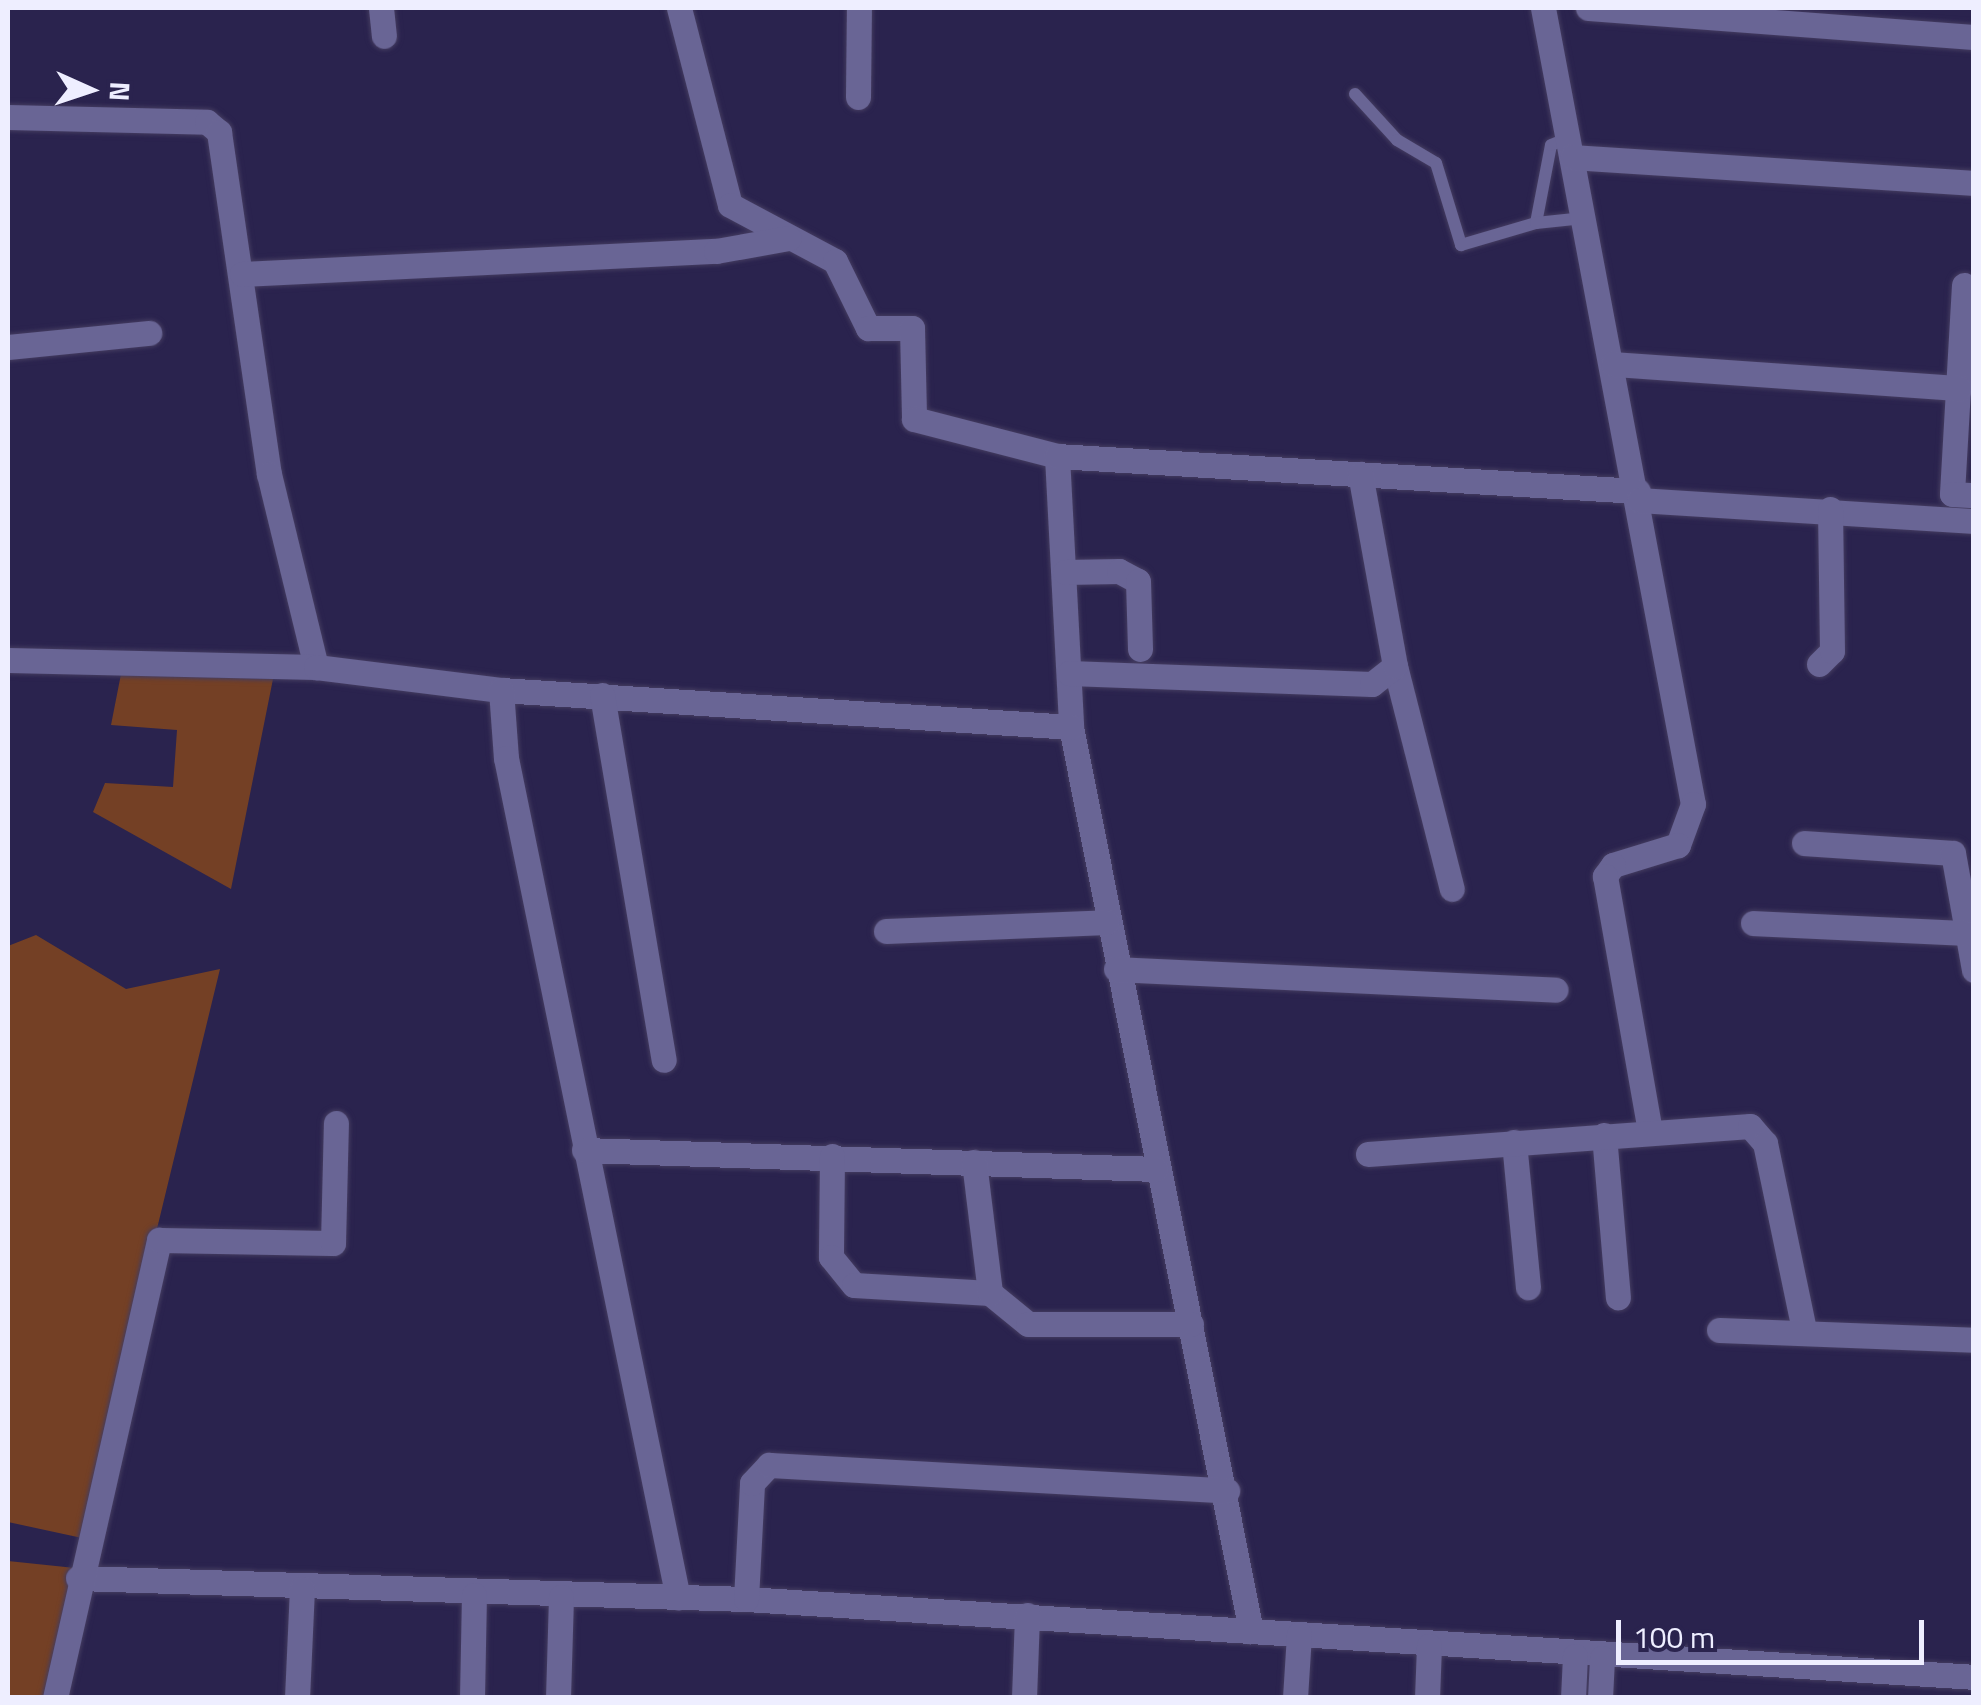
<!DOCTYPE html>
<style>
body{margin:0}
#map{position:relative;width:1981px;height:1705px;overflow:hidden;background:#2a234e;font-family:"Titillium Web",sans-serif}
div>[style]{position:absolute}
.green>*{inset:0;background:#744025}
.roads{filter:drop-shadow(0 0 2px #443c60) drop-shadow(0 0 2px #443c60)}
.service>*{height:12px;margin:-6px;padding:0 6px;transform-origin:6px;border-radius:6px;background:#696595}
.minor>*{height:25px;margin:-12.5px;padding:0 12.5px;transform-origin:12.5px;border-radius:12.5px;background:#696595}
span{translate:-50% -50%;white-space:nowrap;text-align:center;line-height:1.15;-webkit-text-stroke:9px #2a234e;paint-order:stroke}
.frame{position:absolute;inset:0;border:10px solid #eef;pointer-events:none}
.north{position:absolute;left:40px;top:40px;width:100px;height:100px;-webkit-text-stroke:8px #2a234e;paint-order:stroke;rotate:93deg;font-size:28px;font-weight:700;line-height:40px;text-align:center;color:#eef}
.north::after{content:'';display:block;margin:auto;width:35px;height:45px;background:#eef;clip-path:polygon(50% 0,100% 100%,50% 72%,0 100%)}
.scale{position:absolute;left:1616px;top:1620px;width:308px;height:45px;box-sizing:border-box;border:5px solid #eef;border-top:0;padding-left:12px;font-size:30px;line-height:35px;white-space:nowrap;color:#eef;-webkit-text-stroke:8px #2a234e;paint-order:stroke}
</style>
<div id="map">
<div class="green">
<div style="clip-path:polygon(121px 674px,273px 679px,231px 889px,93px 812px,105px 783px,173px 787px,177px 730px,111px 725px)"></div>
<div style="clip-path:polygon(36px 935px,126px 989px,220px 969px,82px 1538px,8px 1522px,8px 946px)"></div>
<div style="clip-path:polygon(8px 1561px,75px 1568px,47px 1697px,8px 1698px)"></div>
</div>
<div class="roads">
<div class="service">
<div style="left:1355px;top:94px;width:62px;rotate:47.6deg"></div>
<div style="left:1397px;top:140px;width:45px;rotate:30.5deg"></div>
<div style="left:1436px;top:163px;width:86px;rotate:73deg"></div>
<div style="left:1461px;top:245px;width:78px;rotate:-16.3deg"></div>
<div style="left:1536px;top:223px;width:79px;rotate:-79.1deg"></div>
<div style="left:1551px;top:145px;width:18px;rotate:-22deg"></div>
<div style="left:1536px;top:223px;width:48px;rotate:-5.9deg"></div>
</div>
<div class="minor">
<div style="left:381px;top:8px;width:28px;rotate:84deg"></div>
<div style="left:679px;top:8px;width:203px;rotate:75.5deg"></div>
<div style="left:730px;top:205px;width:119px;rotate:28.1deg"></div>
<div style="left:835px;top:261px;width:75px;rotate:63.8deg"></div>
<div style="left:868px;top:328px;width:44px"></div>
<div style="left:912px;top:328px;width:91px;rotate:88.7deg"></div>
<div style="left:914px;top:419px;width:148px;rotate:14.5deg"></div>
<div style="left:1057px;top:456px;width:271px;rotate:87deg"></div>
<div style="left:1071px;top:727px;width:922px;rotate:78.74deg"></div>
<div style="left:1543px;top:8px;width:810px;rotate:79.33deg"></div>
<div style="left:1693px;top:804px;width:44px;rotate:110.1deg"></div>
<div style="left:1678px;top:845px;width:68px;rotate:162.9deg"></div>
<div style="left:1613px;top:865px;width:14px;rotate:126deg"></div>
<div style="left:1605px;top:876px;width:260px;rotate:80deg"></div>
<div style="left:1588px;top:8px;width:387px;rotate:4.3deg"></div>
<div style="left:858px;top:97px;width:89px;rotate:-89.4deg"></div>
<div style="left:8px;top:117px;width:199px;rotate:1.4deg"></div>
<div style="left:207px;top:122px;width:16px;rotate:40deg"></div>
<div style="left:219px;top:132px;width:346px;rotate:81.7deg"></div>
<div style="left:269px;top:474px;width:199px;rotate:76.3deg"></div>
<div style="left:1572px;top:157px;width:403px;rotate:3.7deg"></div>
<div style="left:242px;top:274px;width:475px;rotate:-2.8deg"></div>
<div style="left:716px;top:251px;width:74px;rotate:-10.1deg"></div>
<div style="left:1964px;top:285px;width:209px;rotate:93.3deg"></div>
<div style="left:1952px;top:494px;width:22px;rotate:3deg"></div>
<div style="left:8px;top:347px;width:142px;rotate:-5.7deg"></div>
<div style="left:1613px;top:364px;width:347px;rotate:4deg"></div>
<div style="left:1057px;top:456px;width:582px;rotate:3.45deg"></div>
<div style="left:1639px;top:500px;width:336px;rotate:3.6deg"></div>
<div style="left:1065px;top:572px;width:54px;rotate:-1.1deg"></div>
<div style="left:1119px;top:571px;width:21px;rotate:28deg"></div>
<div style="left:1138px;top:581px;width:68px;rotate:88.3deg"></div>
<div style="left:8px;top:660px;width:308px;rotate:1.3deg"></div>
<div style="left:316px;top:667px;width:186px;rotate:7.1deg"></div>
<div style="left:501px;top:690px;width:571px;rotate:3.71deg"></div>
<div style="left:1819px;top:664px;width:18px;rotate:-45deg"></div>
<div style="left:1832px;top:651px;width:142px;rotate:-90.8deg"></div>
<div style="left:1395px;top:666px;width:230px;rotate:75.7deg"></div>
<div style="left:1069px;top:673px;width:303px;rotate:2.1deg"></div>
<div style="left:1372px;top:684px;width:29px;rotate:-38deg"></div>
<div style="left:1395px;top:666px;width:195px;rotate:-100.3deg"></div>
<div style="left:501px;top:690px;width:68px;rotate:85.8deg"></div>
<div style="left:506px;top:758px;width:857px;rotate:78.43deg"></div>
<div style="left:602px;top:695px;width:370px;rotate:80.4deg"></div>
<div style="left:1804px;top:843px;width:149px;rotate:3.8deg"></div>
<div style="left:1953px;top:853px;width:119px;rotate:79.8deg"></div>
<div style="left:1753px;top:923px;width:213px;rotate:2.7deg"></div>
<div style="left:886px;top:931px;width:221px;rotate:-2.3deg"></div>
<div style="left:1116px;top:969px;width:440px;rotate:2.7deg"></div>
<div style="left:1604px;top:1135px;width:163px;rotate:85.1deg"></div>
<div style="left:1514px;top:1142px;width:146px;rotate:84.5deg"></div>
<div style="left:584px;top:1150px;width:572px;rotate:1.9deg"></div>
<div style="left:1368px;top:1154px;width:383px;rotate:-4.2deg"></div>
<div style="left:1750px;top:1126px;width:23px;rotate:49deg"></div>
<div style="left:1765px;top:1143px;width:190px;rotate:78.2deg"></div>
<div style="left:832px;top:1156px;width:101px;rotate:90.6deg"></div>
<div style="left:831px;top:1257px;width:36px;rotate:51deg"></div>
<div style="left:854px;top:1285px;width:136px;rotate:3.4deg"></div>
<div style="left:990px;top:1293px;width:49px;rotate:39.2deg"></div>
<div style="left:1028px;top:1324px;width:163px"></div>
<div style="left:974px;top:1162px;width:132px;rotate:83deg"></div>
<div style="left:1719px;top:1330px;width:255px;rotate:2.2deg"></div>
<div style="left:78px;top:1578px;width:668px;rotate:1.8deg"></div>
<div style="left:746px;top:1599px;width:1230px;rotate:3.63deg"></div>
<div style="left:746px;top:1599px;width:116px;rotate:-87deg"></div>
<div style="left:752px;top:1483px;width:25px;rotate:-47deg"></div>
<div style="left:769px;top:1465px;width:459px;rotate:3.2deg"></div>
<div style="left:55px;top:1698px;width:470px;rotate:-77.2deg"></div>
<div style="left:159px;top:1240px;width:174px;rotate:1deg"></div>
<div style="left:333px;top:1243px;width:120px;rotate:-88.6deg"></div>
<div style="left:297px;top:1698px;width:109px;rotate:-87.4deg"></div>
<div style="left:472px;top:1698px;width:103px;rotate:-88.9deg"></div>
<div style="left:558px;top:1698px;width:101px;rotate:-88.3deg"></div>
<div style="left:1024px;top:1698px;width:83px;rotate:-87.9deg"></div>
<div style="left:1295px;top:1698px;width:64px;rotate:-86.4deg"></div>
<div style="left:1427px;top:1698px;width:52px;rotate:-87.8deg"></div>
<div style="left:1573px;top:1698px;width:42px;rotate:-87.3deg"></div>
<div style="left:1600px;top:1698px;width:40px;rotate:-87.1deg"></div>
</div>
</div>
<div class="frame"></div>
<div class="north">N</div>
<div class="scale">100 m</div>
</div>
